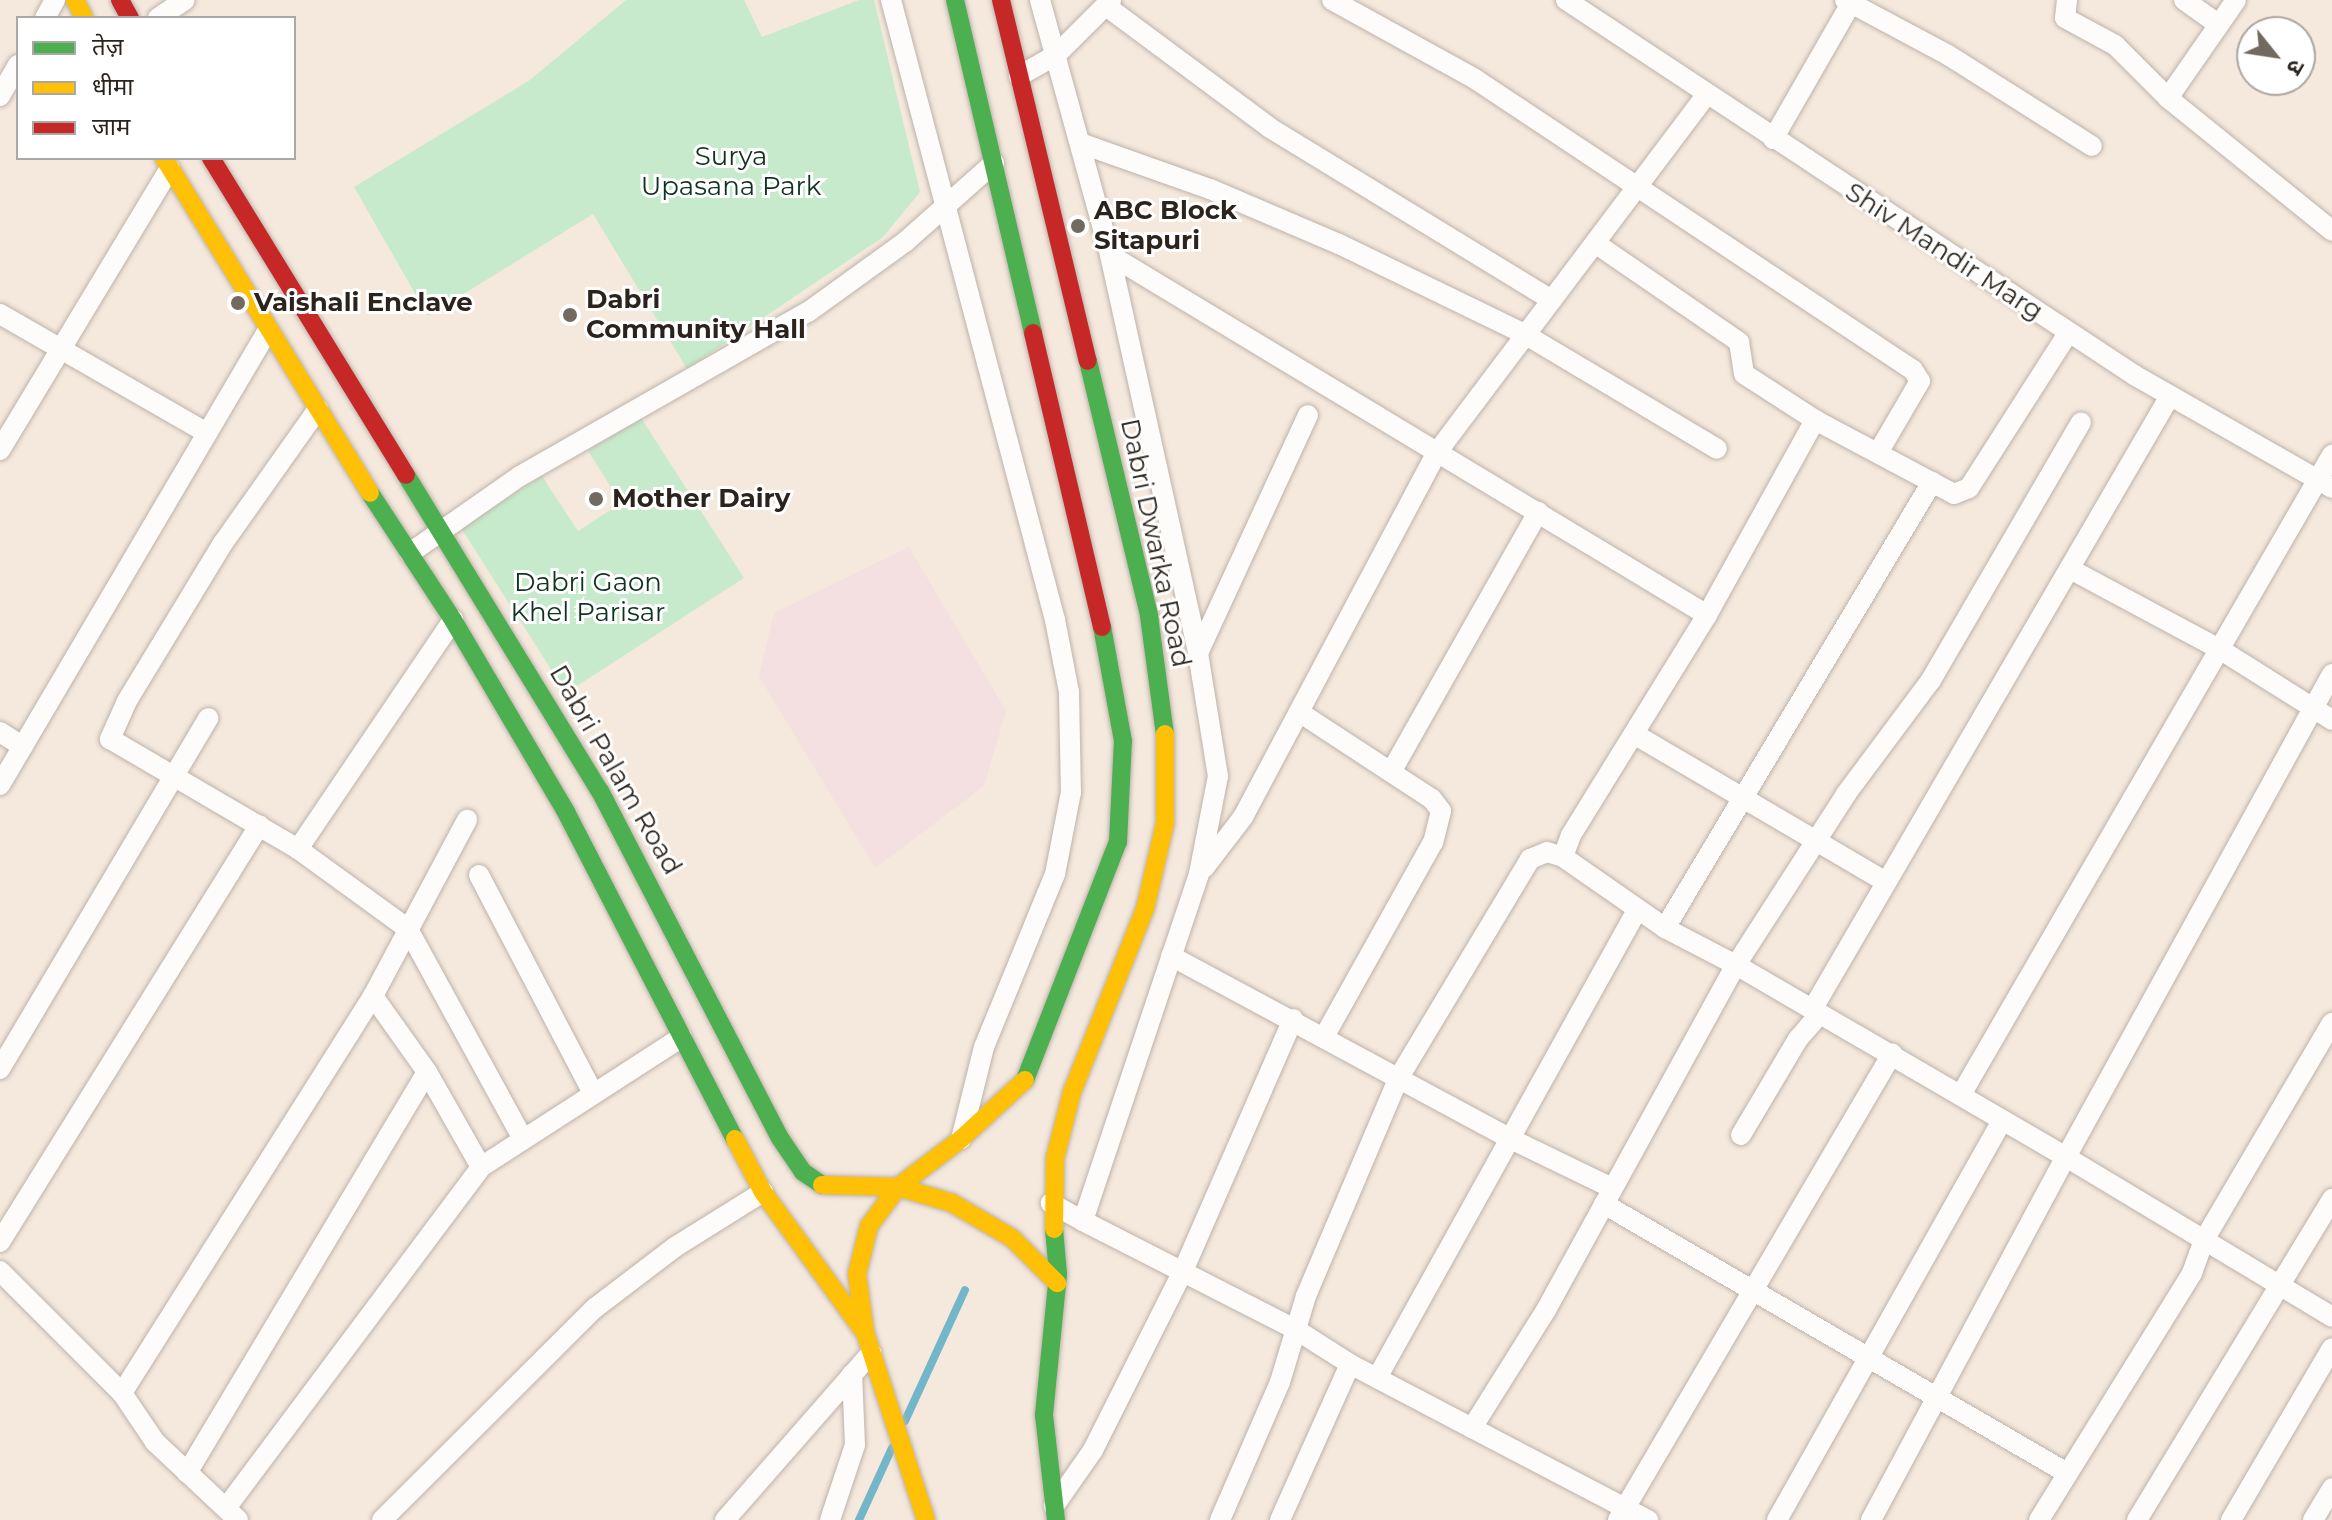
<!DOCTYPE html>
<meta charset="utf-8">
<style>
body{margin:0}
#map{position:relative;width:2332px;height:1520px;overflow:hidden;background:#f5e8dd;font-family:Montserrat,"Noto Sans Devanagari",sans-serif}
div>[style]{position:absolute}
.medical>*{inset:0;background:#f4e0e0}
.green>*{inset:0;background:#c7eacc}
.stream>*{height:8px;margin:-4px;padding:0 4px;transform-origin:4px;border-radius:4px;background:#74b6c9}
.roads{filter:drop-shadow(0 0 2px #bdb3aa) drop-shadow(0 0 2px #bdb3aa)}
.street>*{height:20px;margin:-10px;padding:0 10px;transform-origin:10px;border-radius:10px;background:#fefcfa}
.fast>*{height:18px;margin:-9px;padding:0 9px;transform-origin:9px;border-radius:9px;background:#4caf50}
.slow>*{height:18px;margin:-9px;padding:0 9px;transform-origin:9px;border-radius:9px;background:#ffc107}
.jam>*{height:18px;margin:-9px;padding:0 9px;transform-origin:9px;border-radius:9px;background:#c62828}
.dots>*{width:22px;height:22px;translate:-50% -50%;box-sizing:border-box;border:4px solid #fff;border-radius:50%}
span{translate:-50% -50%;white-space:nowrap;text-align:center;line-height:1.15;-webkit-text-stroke:6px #fff;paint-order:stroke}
.park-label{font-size:26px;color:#103320}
.poi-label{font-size:26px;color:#2c241c;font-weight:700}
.left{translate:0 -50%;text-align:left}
.street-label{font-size:26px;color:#2c241c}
.legend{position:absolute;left:16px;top:16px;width:280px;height:144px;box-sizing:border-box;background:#fff;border:2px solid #aba7a4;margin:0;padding:10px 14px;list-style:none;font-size:24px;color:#2c241c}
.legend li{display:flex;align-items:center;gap:16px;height:40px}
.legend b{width:40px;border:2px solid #aba7a4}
.north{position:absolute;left:2236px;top:16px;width:80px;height:80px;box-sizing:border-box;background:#fff;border:2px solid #aba7a4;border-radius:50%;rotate:120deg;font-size:22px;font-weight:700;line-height:32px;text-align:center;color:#2c241c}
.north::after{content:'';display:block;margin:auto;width:28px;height:36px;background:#726960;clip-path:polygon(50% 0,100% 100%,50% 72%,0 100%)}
</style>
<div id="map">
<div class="medical">
<div style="clip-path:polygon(909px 547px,1006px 711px,984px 786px,875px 868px,759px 676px,774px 613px)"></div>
</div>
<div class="green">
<div style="clip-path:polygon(626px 0,744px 0,762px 37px,859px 0,874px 0,920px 192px,883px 237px,687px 369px,593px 214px,428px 316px,354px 187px,530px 80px)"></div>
<div style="clip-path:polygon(641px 418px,744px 578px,566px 693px,461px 528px,542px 476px,578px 531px,621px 503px,588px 451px)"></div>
</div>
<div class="stream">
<div style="left:905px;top:1421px;width:144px;rotate:-65.4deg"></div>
<div style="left:859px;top:1520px;width:79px;rotate:-65.4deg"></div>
</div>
<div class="roads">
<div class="street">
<div style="left:891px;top:0;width:641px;rotate:75.18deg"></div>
<div style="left:1055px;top:620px;width:73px;rotate:79deg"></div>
<div style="left:1069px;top:692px;width:100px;rotate:88.9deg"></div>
<div style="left:1071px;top:792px;width:84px;rotate:101deg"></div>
<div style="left:1055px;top:874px;width:187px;rotate:112.3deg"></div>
<div style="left:984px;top:1047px;width:95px;rotate:104deg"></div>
<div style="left:1040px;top:0;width:264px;rotate:74.6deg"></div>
<div style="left:1110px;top:255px;width:408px;rotate:77.5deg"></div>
<div style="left:1198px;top:653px;width:125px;rotate:80.8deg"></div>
<div style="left:1218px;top:776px;width:100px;rotate:101deg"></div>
<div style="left:1199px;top:874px;width:366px;rotate:108.5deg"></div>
<div style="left:1083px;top:1221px;width:37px;rotate:-151deg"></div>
<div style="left:1332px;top:0;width:163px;rotate:28.9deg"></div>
<div style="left:1475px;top:79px;width:526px;rotate:33.6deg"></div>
<div style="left:1913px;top:370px;width:13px;rotate:58deg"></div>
<div style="left:1920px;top:381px;width:83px;rotate:120.3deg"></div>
<div style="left:1566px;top:0;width:681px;rotate:33.43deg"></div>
<div style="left:2134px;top:375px;width:228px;rotate:29.7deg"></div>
<div style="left:1845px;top:0;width:117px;rotate:28.1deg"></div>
<div style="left:1948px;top:55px;width:170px;rotate:32.3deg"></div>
<div style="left:2067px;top:0;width:18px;rotate:96deg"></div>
<div style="left:2065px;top:18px;width:57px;rotate:28.4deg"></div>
<div style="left:2115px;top:45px;width:75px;rotate:45deg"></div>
<div style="left:2168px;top:98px;width:211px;rotate:39deg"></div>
<div style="left:2184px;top:0;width:42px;rotate:35.2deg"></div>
<div style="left:1106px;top:6px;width:204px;rotate:36.6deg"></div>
<div style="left:1270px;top:128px;width:330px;rotate:31.4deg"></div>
<div style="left:45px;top:18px;width:21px;rotate:-61deg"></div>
<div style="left:158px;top:18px;width:32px;rotate:-34deg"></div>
<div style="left:1019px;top:76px;width:43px;rotate:-29.6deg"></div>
<div style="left:1056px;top:55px;width:78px;rotate:-45deg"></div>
<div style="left:0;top:96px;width:36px;rotate:-60deg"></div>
<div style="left:2168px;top:98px;width:119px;rotate:-55.2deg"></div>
<div style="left:1773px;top:139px;width:160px;rotate:-60.1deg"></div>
<div style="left:1080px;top:143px;width:138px;rotate:19.5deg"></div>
<div style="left:1210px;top:189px;width:140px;rotate:23.1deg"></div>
<div style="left:1339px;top:244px;width:208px;rotate:25.9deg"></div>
<div style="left:1526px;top:335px;width:222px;rotate:30.8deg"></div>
<div style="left:1595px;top:243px;width:175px;rotate:34.5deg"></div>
<div style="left:1739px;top:342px;width:32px;rotate:81deg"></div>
<div style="left:1744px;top:374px;width:85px;rotate:32.9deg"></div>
<div style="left:1815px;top:420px;width:157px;rotate:28deg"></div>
<div style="left:1954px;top:494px;width:16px;rotate:-22deg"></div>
<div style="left:1969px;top:488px;width:184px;rotate:-57.4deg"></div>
<div style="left:1110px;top:255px;width:697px;rotate:31.09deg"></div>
<div style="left:1707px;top:615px;width:259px;rotate:121.7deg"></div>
<div style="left:1571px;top:835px;width:23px;rotate:110deg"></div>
<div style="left:0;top:314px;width:239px;rotate:29.9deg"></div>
<div style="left:318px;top:409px;width:164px;rotate:125.3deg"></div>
<div style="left:223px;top:543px;width:185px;rotate:121.3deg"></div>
<div style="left:127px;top:701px;width:42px;rotate:114.1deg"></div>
<div style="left:110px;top:739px;width:218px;rotate:30.3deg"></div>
<div style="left:298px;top:849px;width:136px;rotate:36deg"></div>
<div style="left:408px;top:929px;width:239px;rotate:61.3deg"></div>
<div style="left:0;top:450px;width:329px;rotate:-58.9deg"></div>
<div style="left:410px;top:553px;width:134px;rotate:-35deg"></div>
<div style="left:520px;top:476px;width:331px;rotate:-29.7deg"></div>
<div style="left:808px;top:312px;width:120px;rotate:-35.8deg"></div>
<div style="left:905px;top:242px;width:119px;rotate:-41.6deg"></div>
<div style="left:2070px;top:569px;width:171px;rotate:28.2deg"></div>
<div style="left:2221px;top:650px;width:131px;rotate:32.2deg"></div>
<div style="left:1707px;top:615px;width:223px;rotate:-61deg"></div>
<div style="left:1198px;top:653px;width:262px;rotate:-65.2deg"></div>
<div style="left:2332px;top:674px;width:551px;rotate:118.84deg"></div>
<div style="left:2066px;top:1157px;width:310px;rotate:31deg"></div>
<div style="left:1299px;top:712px;width:159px;rotate:33.2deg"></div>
<div style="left:1432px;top:799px;width:15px;rotate:53deg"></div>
<div style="left:1441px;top:811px;width:32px;rotate:104deg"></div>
<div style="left:1433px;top:842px;width:223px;rotate:119.2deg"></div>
<div style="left:0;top:732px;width:27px;rotate:33deg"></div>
<div style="left:1634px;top:734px;width:291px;rotate:30.4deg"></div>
<div style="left:1391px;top:772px;width:299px;rotate:-60.5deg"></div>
<div style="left:0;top:785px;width:528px;rotate:-59.5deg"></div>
<div style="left:298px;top:849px;width:277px;rotate:-55.9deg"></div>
<div style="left:1204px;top:868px;width:64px;rotate:-52.6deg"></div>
<div style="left:1243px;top:817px;width:415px;rotate:-62deg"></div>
<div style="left:1438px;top:451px;width:447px;rotate:-53deg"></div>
<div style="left:479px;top:875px;width:246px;rotate:62.4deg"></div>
<div style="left:1171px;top:956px;width:382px;rotate:28.3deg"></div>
<div style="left:1507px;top:1137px;width:117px;rotate:25.9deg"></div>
<div style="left:373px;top:996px;width:93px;rotate:54.6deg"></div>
<div style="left:427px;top:1072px;width:109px;rotate:60.4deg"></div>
<div style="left:1812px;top:1010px;width:711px;rotate:-59.76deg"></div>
<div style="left:0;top:1069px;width:408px;rotate:-59.3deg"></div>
<div style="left:1962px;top:1093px;width:738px;rotate:-59.89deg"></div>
<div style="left:1741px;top:1135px;width:112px;rotate:-59.3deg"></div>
<div style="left:1798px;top:1039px;width:33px;rotate:-49deg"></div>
<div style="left:1604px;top:1204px;width:535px;rotate:30.16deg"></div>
<div style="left:1083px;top:1221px;width:238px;rotate:27deg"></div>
<div style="left:1295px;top:1329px;width:65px;rotate:32.5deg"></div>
<div style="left:1350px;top:1364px;width:138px;rotate:27.7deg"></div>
<div style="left:1472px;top:1428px;width:139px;rotate:-57.9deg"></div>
<div style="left:1546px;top:1310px;width:394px;rotate:-61.2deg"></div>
<div style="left:1736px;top:965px;width:80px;rotate:-152.5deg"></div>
<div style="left:1665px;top:928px;width:520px;rotate:-59.09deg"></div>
<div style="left:0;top:1242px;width:491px;rotate:-58.1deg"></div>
<div style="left:0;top:1271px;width:173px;rotate:45deg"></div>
<div style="left:122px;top:1393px;width:59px;rotate:56deg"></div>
<div style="left:155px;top:1442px;width:114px;rotate:43.2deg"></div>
<div style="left:1377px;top:1378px;width:533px;rotate:-60.93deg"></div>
<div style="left:122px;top:1393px;width:470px;rotate:-57.7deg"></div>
<div style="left:373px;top:996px;width:200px;rotate:-61.9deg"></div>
<div style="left:1472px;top:1428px;width:199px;rotate:27.6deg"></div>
<div style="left:187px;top:1473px;width:467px;rotate:-59.1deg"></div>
<div style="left:1054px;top:1506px;width:68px;rotate:-55.1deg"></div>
<div style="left:1093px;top:1450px;width:200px;rotate:-63.3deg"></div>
<div style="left:1183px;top:1271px;width:275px;rotate:-66.4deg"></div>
<div style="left:226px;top:1508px;width:426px;rotate:-53.2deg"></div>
<div style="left:481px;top:1167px;width:239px;rotate:-32.9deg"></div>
<div style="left:382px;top:1520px;width:301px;rotate:-44.9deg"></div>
<div style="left:595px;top:1308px;width:101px;rotate:-37.3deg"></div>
<div style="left:675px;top:1247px;width:104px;rotate:-32deg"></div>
<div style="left:725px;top:1520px;width:222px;rotate:-48.8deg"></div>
<div style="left:830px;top:1520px;width:79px;rotate:-71.6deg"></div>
<div style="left:855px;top:1445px;width:71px;rotate:-92.4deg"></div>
<div style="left:1220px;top:1520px;width:150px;rotate:-66.5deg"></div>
<div style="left:1280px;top:1382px;width:90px;rotate:-73.2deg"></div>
<div style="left:1306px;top:1296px;width:236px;rotate:-67deg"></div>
<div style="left:1398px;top:1079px;width:257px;rotate:-59deg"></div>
<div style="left:1530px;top:859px;width:18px;rotate:-22deg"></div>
<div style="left:1547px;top:852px;width:17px;rotate:17deg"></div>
<div style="left:1563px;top:857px;width:124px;rotate:34.8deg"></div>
<div style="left:1280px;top:1520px;width:171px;rotate:-65.8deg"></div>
<div style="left:1618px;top:1520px;width:541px;rotate:-59.55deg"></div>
<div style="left:1777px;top:1520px;width:459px;rotate:-60.6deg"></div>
<div style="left:1871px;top:1520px;width:412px;rotate:-61.8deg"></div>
<div style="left:2066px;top:1157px;width:382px;rotate:-149.8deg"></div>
<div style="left:1736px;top:965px;width:203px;rotate:-57.2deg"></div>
<div style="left:1846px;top:794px;width:142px;rotate:-53.3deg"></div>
<div style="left:1931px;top:680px;width:298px;rotate:-59.8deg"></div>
<div style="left:2039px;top:1520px;width:291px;rotate:-58.2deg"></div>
<div style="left:2192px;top:1273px;width:35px;rotate:-70deg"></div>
<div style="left:2204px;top:1240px;width:252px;rotate:-59.5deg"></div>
<div style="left:2137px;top:1520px;width:376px;rotate:-58.7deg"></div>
<div style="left:2231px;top:1520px;width:199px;rotate:-59.6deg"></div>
<div style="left:2313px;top:1520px;width:37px;rotate:-59deg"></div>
</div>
<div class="fast">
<div style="left:955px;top:0;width:342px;rotate:76.8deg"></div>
<div style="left:1088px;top:361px;width:262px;rotate:76.5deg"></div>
<div style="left:1149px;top:616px;width:119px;rotate:82.3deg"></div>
<div style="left:406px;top:475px;width:371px;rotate:58.5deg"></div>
<div style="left:600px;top:791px;width:391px;rotate:62.6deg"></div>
<div style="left:780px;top:1138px;width:41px;rotate:55.9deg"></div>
<div style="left:803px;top:1172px;width:23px;rotate:34deg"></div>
<div style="left:370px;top:493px;width:152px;rotate:56.8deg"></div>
<div style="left:453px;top:620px;width:223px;rotate:59.5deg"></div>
<div style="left:566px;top:812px;width:368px;rotate:62.7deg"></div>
<div style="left:1025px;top:1080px;width:256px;rotate:-68.7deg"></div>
<div style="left:1118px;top:842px;width:101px;rotate:-87.2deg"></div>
<div style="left:1123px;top:741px;width:116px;rotate:-100.4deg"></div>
<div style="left:1054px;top:1229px;width:45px;rotate:84.9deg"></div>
<div style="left:1058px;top:1274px;width:142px;rotate:95.7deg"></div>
<div style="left:1044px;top:1415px;width:106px;rotate:83.5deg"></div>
</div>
<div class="slow">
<div style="left:75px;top:0;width:20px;rotate:63deg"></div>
<div style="left:164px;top:158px;width:393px;rotate:58.4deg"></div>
<div style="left:735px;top:1139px;width:60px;rotate:62.2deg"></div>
<div style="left:763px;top:1192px;width:170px;rotate:54.1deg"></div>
<div style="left:822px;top:1185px;width:76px;rotate:1.5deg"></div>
<div style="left:898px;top:1187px;width:56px;rotate:16.5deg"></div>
<div style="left:952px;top:1203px;width:69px;rotate:30.3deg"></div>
<div style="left:1012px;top:1238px;width:64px;rotate:45deg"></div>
<div style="left:1054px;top:1229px;width:71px;rotate:-89.2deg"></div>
<div style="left:1055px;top:1158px;width:68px;rotate:-75.6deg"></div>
<div style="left:1072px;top:1092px;width:197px;rotate:-68.3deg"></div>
<div style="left:1145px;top:909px;width:87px;rotate:-76.8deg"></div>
<div style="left:1165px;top:824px;width:90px;rotate:-90deg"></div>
<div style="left:926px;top:1520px;width:198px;rotate:-108deg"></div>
<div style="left:865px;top:1332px;width:59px;rotate:-97.9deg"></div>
<div style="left:857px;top:1274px;width:49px;rotate:-76deg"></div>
<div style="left:869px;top:1226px;width:49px;rotate:-53.4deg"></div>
<div style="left:898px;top:1187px;width:79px;rotate:-37.3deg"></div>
<div style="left:961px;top:1139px;width:87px;rotate:-42.7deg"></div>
</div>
<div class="jam">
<div style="left:120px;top:0;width:21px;rotate:61deg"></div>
<div style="left:1001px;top:0;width:371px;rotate:76.5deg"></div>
<div style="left:211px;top:158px;width:372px;rotate:58.4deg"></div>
<div style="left:1033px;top:333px;width:302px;rotate:76.8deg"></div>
</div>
</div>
<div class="dots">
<div style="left:1078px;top:226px;background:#726960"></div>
<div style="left:238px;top:303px;background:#726960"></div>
<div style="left:570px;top:315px;background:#726960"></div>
<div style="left:596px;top:499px;background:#726960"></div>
</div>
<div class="park-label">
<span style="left:731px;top:172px">Surya<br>Upasana Park</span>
<span style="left:588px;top:598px">Dabri Gaon<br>Khel Parisar</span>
</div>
<div class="poi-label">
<span class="left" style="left:1094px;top:226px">ABC Block<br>Sitapuri</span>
<span class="left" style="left:586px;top:315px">Dabri<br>Community Hall</span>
<span class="left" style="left:254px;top:303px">Vaishali Enclave</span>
<span class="left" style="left:612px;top:499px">Mother Dairy</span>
</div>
<div class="street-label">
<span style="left:1944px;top:252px;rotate:33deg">Shiv Mandir Marg</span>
<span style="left:1155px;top:543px;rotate:78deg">Dabri Dwarka Road</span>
<span style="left:615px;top:770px;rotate:60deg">Dabri Palam Road</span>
</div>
<ul class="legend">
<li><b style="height:10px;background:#4caf50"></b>तेज़</li>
<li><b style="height:10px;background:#ffc107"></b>धीमा</li>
<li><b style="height:10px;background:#c62828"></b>जाम</li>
</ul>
<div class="north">उ</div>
</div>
